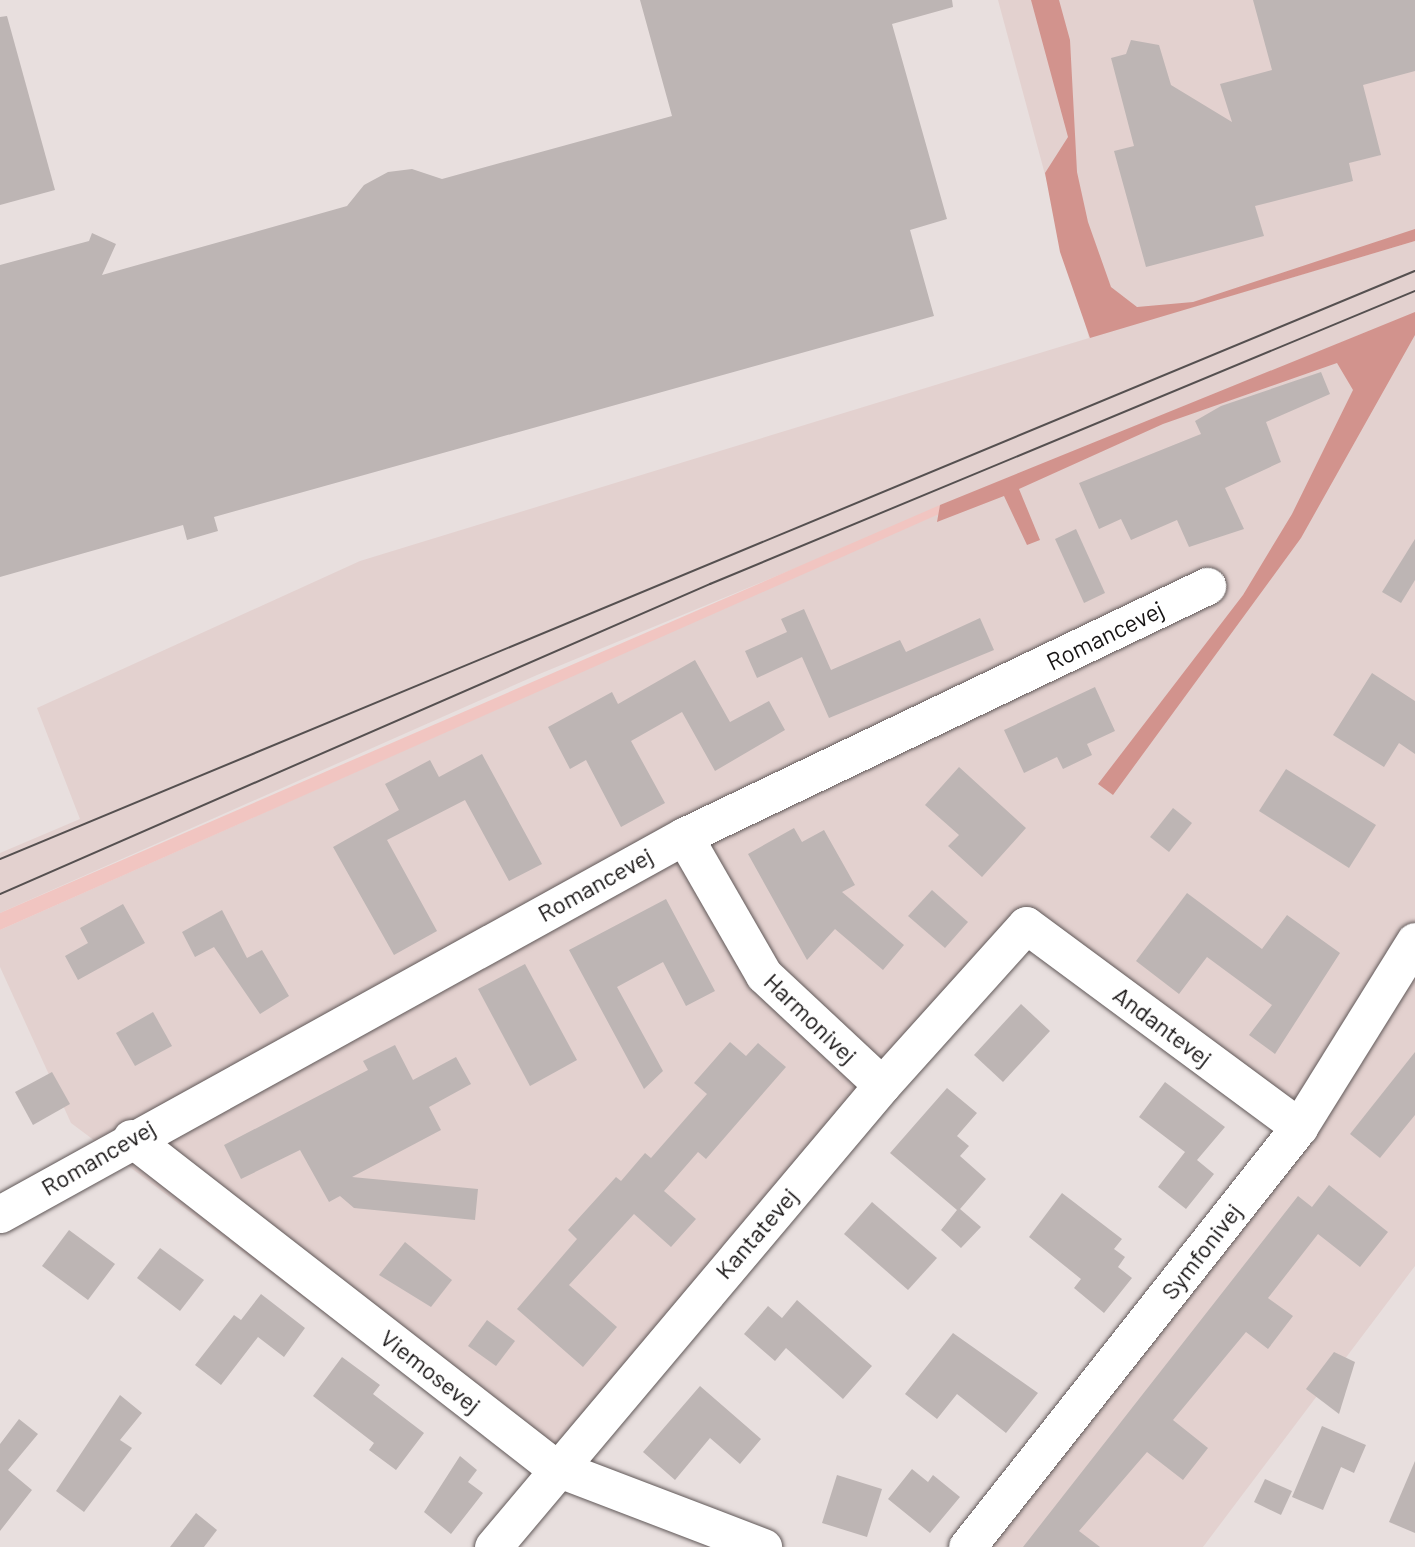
<!DOCTYPE html>
<style>
body{margin:0}
#map{position:relative;width:1415px;height:1547px;overflow:hidden;background:#e8dfde;font-family:Barlow,sans-serif}
div>[style]{position:absolute}
.built>*{inset:0;background:#e3d1cf}
.green>*{inset:0;background:#f1c5c1}
.forest>*{inset:0;background:#d2938d}
.building>*{inset:0;background:#bdb5b4}
.roads{filter:drop-shadow(0 0 2px #605858) drop-shadow(0 0 2px #605858)}
.minor>*{height:37px;margin:-18.5px;padding:0 18.5px;transform-origin:18.5px;border-radius:18.5px;background:#fff}
.tram>*{height:2px;margin:-1px;padding:0 1px;transform-origin:1px;border-radius:1px;background:#555050}
span{translate:-50% -50%;white-space:nowrap;text-align:center;line-height:1.15;-webkit-text-stroke:6px #fff;paint-order:stroke}
.street-label{font-size:24px;color:#161313}
</style>
<div id="map">
<div class="built">
<div style="clip-path:polygon(998px 0,1415px 0,1415px 231px,1128px 326px,1415px 241px,1415px 1266px,1203px 1547px,970px 1547px,1290px 1127px,1011px 935px,535px 1471px,71px 1123px,0 967px,0 930px,904px 528px,1381px 326px,537px 675px,0 913px,0 853px,80px 819px,37px 708px,360px 561px,1089px 338px)"></div>
</div>
<div class="green">
<div style="clip-path:polygon(940px 505px,939px 514px,0 930px,0 913px)"></div>
</div>
<div class="forest">
<div style="clip-path:polygon(1031px 0,1059px 0,1070px 40px,1077px 172px,1088px 222px,1111px 287px,1137px 307px,1193px 302px,1415px 229px,1415px 241px,1090px 338px,1060px 252px,1045px 173px,1068px 137px)"></div>
<div style="clip-path:polygon(1415px 312px,1415px 335px,1301px 538px,1113px 795px,1098px 784px,1243px 595px,1292px 514px,1353px 390px,1337px 363px,1163px 424px,1019px 489px,1040px 540px,1027px 545px,1004px 496px,937px 522px,940px 505px)"></div>
</div>
<div class="building">
<div style="clip-path:polygon(640px 0,952px 0,953px 7px,892px 24px,947px 219px,910px 230px,934px 316px,214px 517px,218px 531px,187px 540px,183px 525px,0 577px,0 265px,89px 241px,92px 233px,116px 244px,102px 275px,347px 206px,364px 185px,388px 172px,412px 169px,442px 179px,672px 116px)"></div>
<div style="clip-path:polygon(1253px 0,1415px 0,1415px 71px,1363px 85px,1381px 155px,1349px 163px,1353px 181px,1255px 206px,1264px 236px,1146px 267px,1114px 151px,1134px 146px,1111px 58px,1126px 54px,1131px 40px,1159px 45px,1171px 85px,1232px 122px,1220px 84px,1272px 70px)"></div>
<div style="clip-path:polygon(7px 16px,55px 190px,0 205px,0 17px)"></div>
<div style="clip-path:polygon(1321px 372px,1330px 394px,1266px 422px,1281px 462px,1225px 488px,1244px 529px,1189px 547px,1177px 520px,1131px 540px,1121px 519px,1099px 529px,1079px 483px,1201px 434px,1195px 421px,1221px 406px)"></div>
<div style="clip-path:polygon(1076px 529px,1105px 593px,1084px 603px,1055px 539px)"></div>
<div style="clip-path:polygon(1415px 539px,1415px 580px,1401px 603px,1382px 592px)"></div>
<div style="clip-path:polygon(804px 609px,831px 670px,900px 640px,906px 652px,980px 618px,994px 650px,829px 718px,802px 657px,757px 678px,745px 651px,787px 632px,781px 619px)"></div>
<div style="clip-path:polygon(695px 660px,730px 722px,769px 701px,785px 730px,715px 771px,682px 712px,631px 741px,665px 803px,621px 827px,586px 760px,570px 769px,548px 727px,612px 692px,618px 704px)"></div>
<div style="clip-path:polygon(1372px 673px,1415px 701px,1415px 754px,1399px 743px,1384px 767px,1333px 735px)"></div>
<div style="clip-path:polygon(1095px 687px,1115px 731px,1087px 744px,1092px 755px,1063px 769px,1057px 757px,1024px 773px,1004px 730px)"></div>
<div style="clip-path:polygon(482px 754px,542px 864px,509px 881px,465px 800px,387px 840px,437px 931px,394px 955px,333px 847px,399px 810px,385px 784px,430px 760px,439px 777px)"></div>
<div style="clip-path:polygon(959px 767px,1026px 828px,982px 877px,948px 846px,959px 835px,925px 805px)"></div>
<div style="clip-path:polygon(1286px 769px,1376px 825px,1349px 868px,1259px 811px)"></div>
<div style="clip-path:polygon(1173px 808px,1192px 823px,1169px 852px,1150px 837px)"></div>
<div style="clip-path:polygon(794px 828px,802px 842px,824px 830px,855px 885px,842px 892px,904px 945px,883px 970px,835px 929px,807px 960px,748px 854px)"></div>
<div style="clip-path:polygon(932px 890px,968px 922px,945px 948px,908px 916px)"></div>
<div style="clip-path:polygon(1187px 893px,1262px 949px,1287px 915px,1340px 953px,1275px 1054px,1249px 1035px,1272px 1005px,1207px 957px,1179px 994px,1136px 961px)"></div>
<div style="clip-path:polygon(666px 899px,715px 991px,686px 1006px,663px 962px,617px 987px,663px 1071px,644px 1089px,569px 950px)"></div>
<div style="clip-path:polygon(123px 904px,145px 943px,78px 980px,65px 956px,88px 943px,80px 928px)"></div>
<div style="clip-path:polygon(222px 910px,247px 958px,262px 950px,289px 996px,260px 1014px,214px 947px,195px 957px,182px 932px)"></div>
<div style="clip-path:polygon(525px 964px,577px 1060px,530px 1086px,478px 989px)"></div>
<div style="clip-path:polygon(1021px 1004px,1050px 1031px,1003px 1082px,974px 1055px)"></div>
<div style="clip-path:polygon(153px 1012px,172px 1046px,135px 1066px,116px 1033px)"></div>
<div style="clip-path:polygon(730px 1042px,746px 1056px,758px 1043px,786px 1067px,706px 1159px,698px 1152px,664px 1191px,696px 1219px,671px 1247px,634px 1214px,569px 1285px,617px 1327px,583px 1367px,517px 1309px,577px 1239px,568px 1230px,616px 1177px,621px 1181px,645px 1153px,651px 1158px,707px 1094px,694px 1083px)"></div>
<div style="clip-path:polygon(395px 1045px,413px 1080px,456px 1057px,471px 1084px,429px 1107px,441px 1130px,352px 1177px,478px 1189px,475px 1220px,354px 1208px,340px 1196px,329px 1202px,300px 1150px,241px 1179px,224px 1145px,368px 1070px,363px 1061px)"></div>
<div style="clip-path:polygon(1415px 1052px,1415px 1115px,1380px 1158px,1350px 1134px)"></div>
<div style="clip-path:polygon(52px 1072px,70px 1104px,33px 1125px,15px 1092px)"></div>
<div style="clip-path:polygon(1165px 1082px,1225px 1127px,1197px 1160px,1214px 1174px,1186px 1209px,1158px 1187px,1185px 1152px,1139px 1117px)"></div>
<div style="clip-path:polygon(947px 1088px,977px 1113px,957px 1136px,969px 1146px,960px 1156px,986px 1179px,960px 1209px,981px 1227px,961px 1248px,941px 1230px,957px 1210px,890px 1153px)"></div>
<div style="clip-path:polygon(1329px 1185px,1388px 1232px,1360px 1267px,1318px 1234px,1268px 1298px,1293px 1316px,1268px 1349px,1246px 1332px,1173px 1420px,1208px 1448px,1183px 1480px,1147px 1452px,1079px 1531px,1100px 1547px,1023px 1547px,1298px 1196px,1312px 1207px)"></div>
<div style="clip-path:polygon(1062px 1193px,1122px 1239px,1114px 1249px,1125px 1257px,1118px 1267px,1132px 1278px,1104px 1313px,1074px 1288px,1081px 1279px,1029px 1237px)"></div>
<div style="clip-path:polygon(872px 1202px,937px 1258px,908px 1290px,844px 1234px)"></div>
<div style="clip-path:polygon(69px 1230px,115px 1264px,88px 1300px,42px 1266px)"></div>
<div style="clip-path:polygon(405px 1242px,452px 1280px,431px 1307px,379px 1275px)"></div>
<div style="clip-path:polygon(160px 1248px,204px 1280px,180px 1311px,137px 1278px)"></div>
<div style="clip-path:polygon(261px 1294px,305px 1328px,284px 1357px,258px 1337px,221px 1385px,195px 1365px,234px 1315px,241px 1320px)"></div>
<div style="clip-path:polygon(797px 1300px,872px 1366px,843px 1399px,786px 1348px,775px 1361px,744px 1334px,768px 1306px,782px 1318px)"></div>
<div style="clip-path:polygon(487px 1320px,515px 1341px,496px 1366px,468px 1346px)"></div>
<div style="clip-path:polygon(953px 1333px,1038px 1393px,1006px 1433px,957px 1394px,937px 1419px,905px 1394px)"></div>
<div style="clip-path:polygon(1334px 1352px,1355px 1362px,1339px 1414px,1306px 1389px)"></div>
<div style="clip-path:polygon(342px 1357px,380px 1385px,373px 1394px,424px 1433px,396px 1470px,369px 1450px,374px 1443px,313px 1396px)"></div>
<div style="clip-path:polygon(700px 1386px,761px 1439px,740px 1464px,710px 1438px,675px 1480px,643px 1452px)"></div>
<div style="clip-path:polygon(120px 1395px,142px 1413px,120px 1440px,132px 1448px,84px 1512px,56px 1491px)"></div>
<div style="clip-path:polygon(19px 1419px,38px 1434px,8px 1470px,32px 1490px,0 1531px,0 1444px)"></div>
<div style="clip-path:polygon(1322px 1426px,1366px 1445px,1354px 1473px,1341px 1467px,1323px 1510px,1292px 1497px)"></div>
<div style="clip-path:polygon(460px 1456px,477px 1470px,468px 1482px,483px 1493px,451px 1534px,424px 1512px)"></div>
<div style="clip-path:polygon(1415px 1461px,1415px 1533px,1389px 1522px)"></div>
<div style="clip-path:polygon(912px 1469px,928px 1482px,933px 1475px,960px 1497px,930px 1533px,888px 1499px)"></div>
<div style="clip-path:polygon(837px 1475px,882px 1489px,867px 1537px,822px 1523px)"></div>
<div style="clip-path:polygon(1265px 1479px,1292px 1491px,1281px 1515px,1254px 1502px)"></div>
<div style="clip-path:polygon(196px 1513px,217px 1530px,204px 1547px,170px 1547px)"></div>
</div>
<div class="roads">
<div class="minor">
<div style="left:684px;top:836px;width:160px;rotate:60.1deg"></div>
<div style="left:764px;top:975px;width:161px;rotate:43deg"></div>
<div style="left:131px;top:1138px;width:536px;rotate:37.87deg"></div>
<div style="left:554px;top:1467px;width:224px;rotate:20.9deg"></div>
<div style="left:0;top:1214px;width:781px;rotate:-28.93deg"></div>
<div style="left:684px;top:836px;width:580px;rotate:-25.55deg"></div>
<div style="left:493px;top:1547px;width:604px;rotate:-49.9deg"></div>
<div style="left:882px;top:1085px;width:215px;rotate:-48deg"></div>
<div style="left:1026px;top:925px;width:340px;rotate:36.5deg"></div>
<div style="left:967px;top:1547px;width:535px;rotate:-51.67deg"></div>
<div style="left:1299px;top:1127px;width:219px;rotate:-58.1deg"></div>
</div>
</div>
<div class="tram">
<div style="left:0;top:859px;width:1532px;rotate:-22.57deg"></div>
<div style="left:0;top:894px;width:775px;rotate:-23.59deg"></div>
<div style="left:710px;top:584px;width:763px;rotate:-22.57deg"></div>
</div>
<div class="street-label">
<span style="left:1105px;top:635px;rotate:-26deg">Romancevej</span>
<span style="left:595px;top:884px;rotate:-29deg">Romancevej</span>
<span style="left:811px;top:1018px;rotate:44deg">Harmonivej</span>
<span style="left:1163px;top:1026px;rotate:37deg">Andantevej</span>
<span style="left:98px;top:1157px;rotate:-30deg">Romancevej</span>
<span style="left:756px;top:1233px;rotate:-49deg">Kantatevej</span>
<span style="left:1201px;top:1251px;rotate:-52deg">Symfonivej</span>
<span style="left:431px;top:1371px;rotate:38deg">Viemosevej</span>
</div>
</div>
